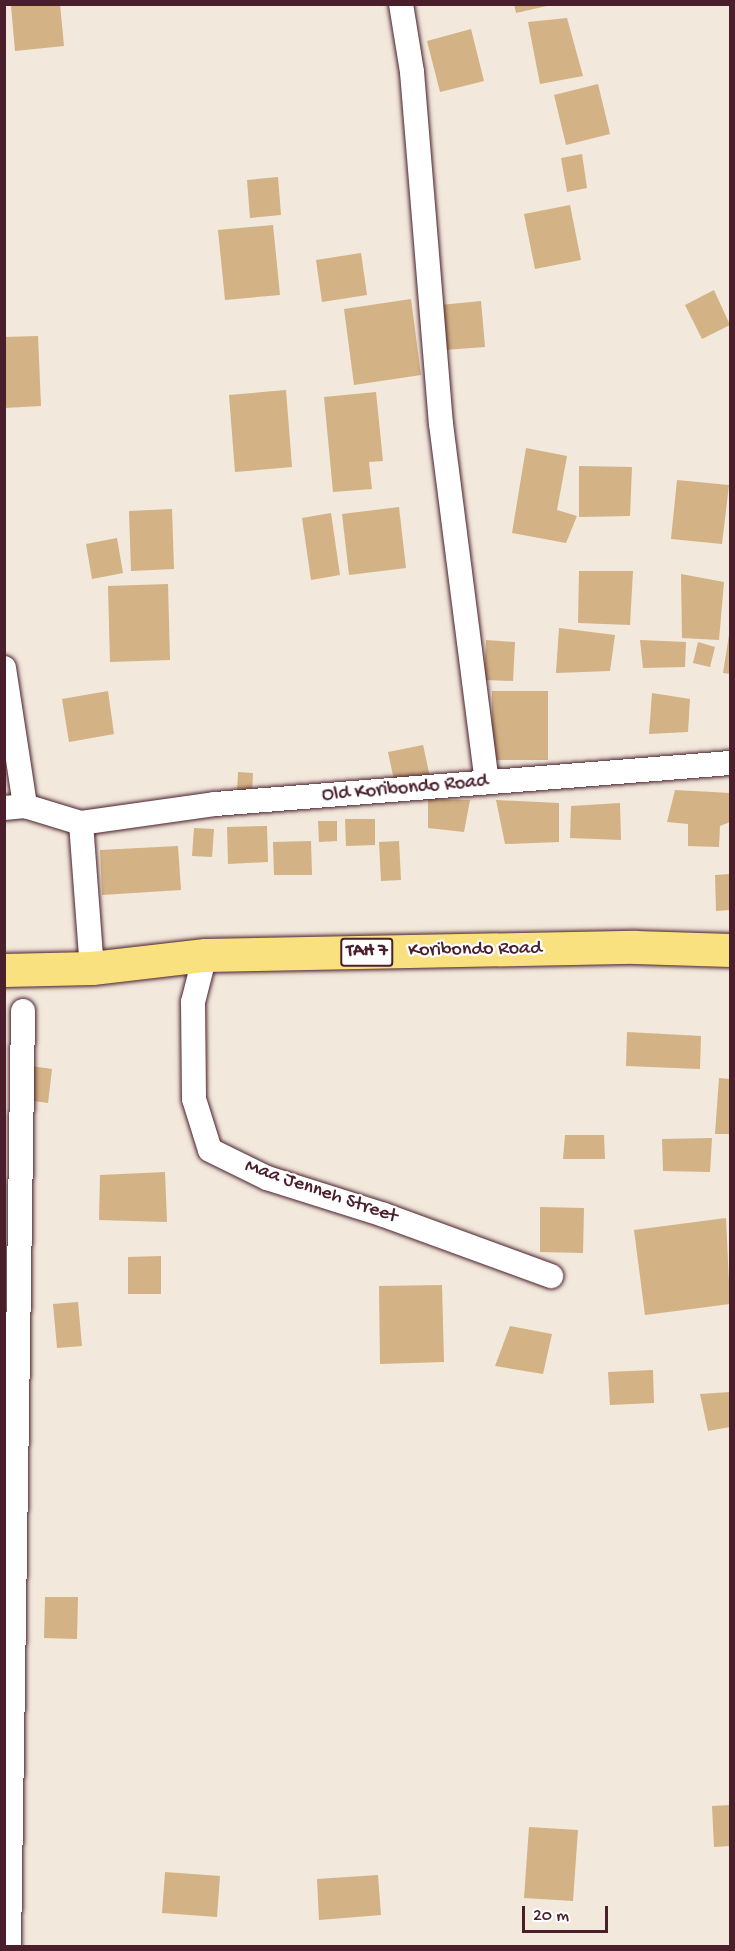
<!DOCTYPE html>
<style>
body{margin:0}
#map{position:relative;width:735px;height:1951px;overflow:hidden;background:#f2e8db;font-family:"Gochi Hand",sans-serif}
div>[style]{position:absolute}
.building>*{inset:0;background:#d3b286}
.roads{filter:drop-shadow(0 0 2px #4a1f2b) drop-shadow(0 0 2px #4a1f2b)}
.street>*{height:24px;margin:-12px;padding:0 12px;transform-origin:12px;border-radius:12px;background:#fff}
.highway>*{height:33px;margin:-16.5px;padding:0 16.5px;transform-origin:16.5px;border-radius:16.5px;background:#fae180}
span{translate:-50% -50%;white-space:nowrap;text-align:center;line-height:1.15;-webkit-text-stroke:4.5px #fff;paint-order:stroke}
.shield-label span{padding:2px 4px;background:#fff;border:2px solid;border-radius:4px;-webkit-text-stroke-width:0}
.shield-label{font-size:18px;color:#4a1f2b;font-weight:700}
.street-label{font-size:20px;color:#4a1f2b}
.frame{position:absolute;inset:0;border:6px solid #4a1f2b;pointer-events:none}
.scale{position:absolute;left:522px;top:1906px;width:86px;height:27px;box-sizing:border-box;border:3px solid #4a1f2b;border-top:0;padding-left:8px;font-size:18px;line-height:21px;white-space:nowrap;color:#4a1f2b;-webkit-text-stroke:4px #fff;paint-order:stroke}
</style>
<div id="map">
<div class="building">
<div style="clip-path:polygon(60px 4px,64px 46px,15px 51px,11px 5px)"></div>
<div style="clip-path:polygon(514px 4px,551px 4px,551px 5px,516px 13px)"></div>
<div style="clip-path:polygon(567px 18px,583px 76px,540px 84px,528px 22px)"></div>
<div style="clip-path:polygon(471px 29px,484px 81px,440px 92px,427px 41px)"></div>
<div style="clip-path:polygon(598px 84px,610px 134px,566px 145px,554px 95px)"></div>
<div style="clip-path:polygon(582px 154px,587px 188px,567px 192px,561px 158px)"></div>
<div style="clip-path:polygon(278px 177px,281px 215px,250px 218px,247px 180px)"></div>
<div style="clip-path:polygon(570px 205px,581px 260px,535px 269px,524px 214px)"></div>
<div style="clip-path:polygon(273px 225px,280px 295px,225px 300px,218px 230px)"></div>
<div style="clip-path:polygon(361px 253px,367px 295px,322px 302px,316px 260px)"></div>
<div style="clip-path:polygon(714px 290px,730px 325px,702px 339px,685px 305px)"></div>
<div style="clip-path:polygon(411px 299px,421px 375px,354px 385px,344px 309px)"></div>
<div style="clip-path:polygon(481px 301px,485px 347px,444px 350px,440px 305px)"></div>
<div style="clip-path:polygon(38px 336px,41px 406px,4px 408px,4px 337px)"></div>
<div style="clip-path:polygon(286px 390px,292px 467px,235px 472px,229px 395px)"></div>
<div style="clip-path:polygon(376px 392px,383px 461px,369px 462px,372px 489px,333px 492px,324px 397px)"></div>
<div style="clip-path:polygon(526px 448px,567px 456px,557px 510px,577px 516px,566px 543px,512px 533px)"></div>
<div style="clip-path:polygon(579px 466px,632px 467px,630px 516px,579px 517px)"></div>
<div style="clip-path:polygon(677px 480px,729px 485px,722px 544px,671px 539px)"></div>
<div style="clip-path:polygon(399px 507px,406px 568px,349px 575px,342px 514px)"></div>
<div style="clip-path:polygon(172px 509px,174px 569px,131px 571px,129px 511px)"></div>
<div style="clip-path:polygon(331px 513px,340px 575px,311px 580px,302px 518px)"></div>
<div style="clip-path:polygon(117px 538px,123px 573px,92px 579px,86px 544px)"></div>
<div style="clip-path:polygon(579px 571px,633px 571px,630px 625px,578px 623px)"></div>
<div style="clip-path:polygon(681px 574px,724px 582px,719px 640px,682px 638px)"></div>
<div style="clip-path:polygon(168px 584px,170px 660px,110px 662px,108px 586px)"></div>
<div style="clip-path:polygon(559px 628px,615px 635px,610px 671px,556px 673px)"></div>
<div style="clip-path:polygon(729px 635px,730px 635px,730px 674px,723px 673px)"></div>
<div style="clip-path:polygon(486px 640px,515px 642px,513px 681px,484px 680px)"></div>
<div style="clip-path:polygon(640px 640px,686px 642px,685px 667px,643px 668px)"></div>
<div style="clip-path:polygon(698px 642px,715px 647px,710px 667px,693px 663px)"></div>
<div style="clip-path:polygon(108px 691px,114px 734px,69px 742px,62px 699px)"></div>
<div style="clip-path:polygon(492px 691px,548px 691px,548px 760px,492px 760px)"></div>
<div style="clip-path:polygon(652px 693px,690px 699px,688px 732px,649px 734px)"></div>
<div style="clip-path:polygon(423px 745px,430px 777px,395px 785px,388px 752px)"></div>
<div style="clip-path:polygon(238px 772px,253px 773px,252px 794px,237px 793px)"></div>
<div style="clip-path:polygon(675px 790px,730px 793px,730px 822px,720px 826px,719px 847px,688px 846px,688px 824px,667px 822px)"></div>
<div style="clip-path:polygon(428px 799px,470px 800px,464px 832px,428px 828px)"></div>
<div style="clip-path:polygon(496px 800px,559px 803px,559px 842px,505px 844px)"></div>
<div style="clip-path:polygon(620px 803px,621px 840px,570px 838px,571px 806px)"></div>
<div style="clip-path:polygon(345px 819px,375px 819px,375px 845px,346px 846px)"></div>
<div style="clip-path:polygon(318px 821px,337px 821px,337px 841px,319px 842px)"></div>
<div style="clip-path:polygon(267px 826px,268px 862px,228px 864px,227px 827px)"></div>
<div style="clip-path:polygon(194px 828px,214px 829px,212px 857px,192px 856px)"></div>
<div style="clip-path:polygon(311px 841px,312px 875px,274px 875px,273px 842px)"></div>
<div style="clip-path:polygon(399px 841px,401px 880px,381px 881px,379px 842px)"></div>
<div style="clip-path:polygon(178px 846px,181px 890px,102px 895px,100px 850px)"></div>
<div style="clip-path:polygon(730px 874px,730px 910px,716px 911px,715px 875px)"></div>
<div style="clip-path:polygon(627px 1032px,701px 1036px,700px 1069px,626px 1066px)"></div>
<div style="clip-path:polygon(31px 1066px,52px 1069px,48px 1103px,26px 1100px)"></div>
<div style="clip-path:polygon(719px 1078px,730px 1079px,730px 1134px,715px 1134px)"></div>
<div style="clip-path:polygon(565px 1135px,604px 1135px,605px 1159px,563px 1159px)"></div>
<div style="clip-path:polygon(712px 1138px,710px 1172px,663px 1171px,662px 1139px)"></div>
<div style="clip-path:polygon(165px 1172px,167px 1222px,99px 1220px,100px 1175px)"></div>
<div style="clip-path:polygon(540px 1207px,584px 1208px,583px 1253px,540px 1252px)"></div>
<div style="clip-path:polygon(726px 1218px,730px 1304px,645px 1315px,634px 1230px)"></div>
<div style="clip-path:polygon(161px 1256px,161px 1294px,128px 1294px,128px 1257px)"></div>
<div style="clip-path:polygon(442px 1285px,444px 1362px,380px 1364px,379px 1286px)"></div>
<div style="clip-path:polygon(78px 1302px,82px 1346px,57px 1348px,53px 1304px)"></div>
<div style="clip-path:polygon(510px 1326px,552px 1334px,543px 1374px,495px 1366px)"></div>
<div style="clip-path:polygon(653px 1370px,654px 1403px,610px 1405px,608px 1372px)"></div>
<div style="clip-path:polygon(730px 1392px,730px 1427px,708px 1431px,700px 1394px)"></div>
<div style="clip-path:polygon(45px 1597px,78px 1597px,77px 1639px,44px 1638px)"></div>
<div style="clip-path:polygon(730px 1805px,730px 1846px,714px 1847px,712px 1806px)"></div>
<div style="clip-path:polygon(529px 1827px,578px 1830px,573px 1901px,524px 1898px)"></div>
<div style="clip-path:polygon(165px 1872px,220px 1876px,217px 1917px,162px 1913px)"></div>
<div style="clip-path:polygon(378px 1875px,381px 1915px,319px 1920px,317px 1879px)"></div>
</div>
<div class="roads">
<div class="street">
<div style="left:401px;top:4px;width:69px;rotate:80.8deg"></div>
<div style="left:412px;top:72px;width:353px;rotate:85.3deg"></div>
<div style="left:441px;top:424px;width:361px;rotate:82.7deg"></div>
<div style="left:4px;top:668px;width:140px;rotate:81.3deg"></div>
<div style="left:4px;top:808px;width:21px;rotate:-5deg"></div>
<div style="left:25px;top:806px;width:59px;rotate:16.9deg"></div>
<div style="left:81px;top:823px;width:145px;rotate:85.7deg"></div>
<div style="left:81px;top:823px;width:135px;rotate:-8.1deg"></div>
<div style="left:215px;top:804px;width:517px;rotate:-4.55deg"></div>
<div style="left:205px;top:955px;width:49px;rotate:104.3deg"></div>
<div style="left:193px;top:1002px;width:97px;rotate:89.4deg"></div>
<div style="left:194px;top:1099px;width:53px;rotate:72.6deg"></div>
<div style="left:210px;top:1150px;width:64px;rotate:26.2deg"></div>
<div style="left:267px;top:1178px;width:123px;rotate:17.5deg"></div>
<div style="left:384px;top:1215px;width:178px;rotate:20.1deg"></div>
<div style="left:9px;top:1946px;width:935px;rotate:-89.14deg"></div>
</div>
<div class="highway">
<div style="left:4px;top:970px;width:88px;rotate:-1.3deg"></div>
<div style="left:92px;top:968px;width:114px;rotate:-6.6deg"></div>
<div style="left:205px;top:955px;width:430px;rotate:-1.1deg"></div>
<div style="left:635px;top:947px;width:95px;rotate:1.8deg"></div>
</div>
</div>
<div class="shield-label">
<span style="left:367px;top:952px">TAH 7</span>
</div>
<div class="street-label">
<span style="left:405px;top:789px;rotate:-5deg">Old Koribondo Road</span>
<span style="left:475px;top:950px;rotate:-1deg">Koribondo Road</span>
<span style="left:321px;top:1192px;rotate:19deg">Maa Jenneh Street</span>
</div>
<div class="frame"></div>
<div class="scale">20 m</div>
</div>
